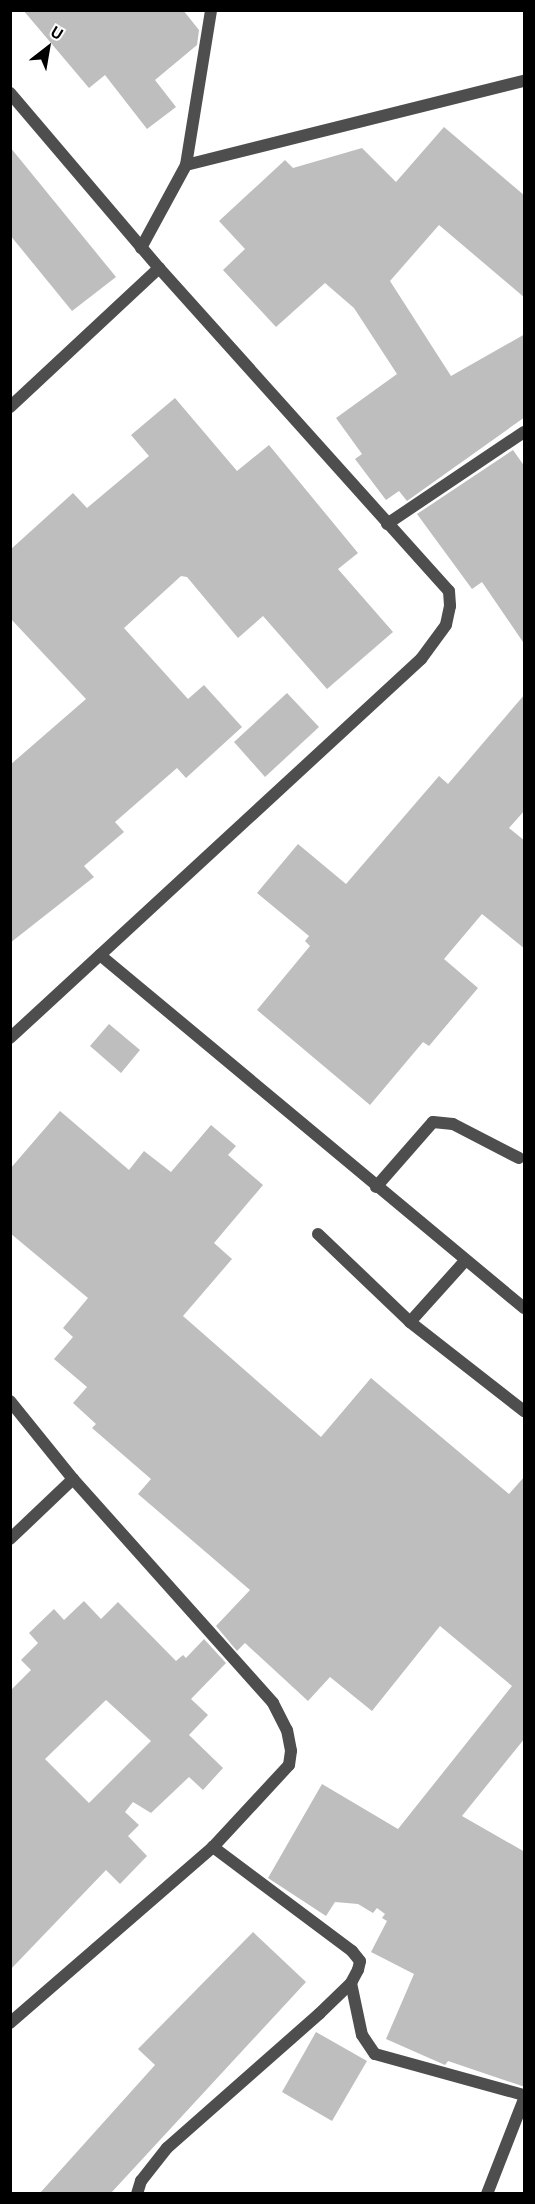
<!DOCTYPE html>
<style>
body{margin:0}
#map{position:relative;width:535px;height:2204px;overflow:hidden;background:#fff;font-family:Ubuntu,sans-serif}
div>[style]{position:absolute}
.building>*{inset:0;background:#bebebe}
.service>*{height:12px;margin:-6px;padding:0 6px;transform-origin:6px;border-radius:6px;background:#4e4e4e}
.minor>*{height:12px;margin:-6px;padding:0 6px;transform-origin:6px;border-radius:6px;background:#4e4e4e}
.tertiary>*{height:12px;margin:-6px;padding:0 6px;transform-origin:6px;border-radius:6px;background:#4e4e4e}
span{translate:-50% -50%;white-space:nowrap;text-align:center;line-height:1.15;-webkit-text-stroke:4.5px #fff;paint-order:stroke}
.frame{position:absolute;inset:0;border:12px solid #000;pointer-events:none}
.north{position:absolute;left:18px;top:18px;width:60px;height:60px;-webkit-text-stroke:4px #fff;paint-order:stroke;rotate:31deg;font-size:16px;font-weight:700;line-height:24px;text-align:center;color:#000}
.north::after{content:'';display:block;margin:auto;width:21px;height:27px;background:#000;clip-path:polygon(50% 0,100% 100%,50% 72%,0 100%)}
</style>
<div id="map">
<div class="building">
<div style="clip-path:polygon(23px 10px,183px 10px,199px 30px,197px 45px,155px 80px,176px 107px,147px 129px,105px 75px,89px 88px)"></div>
<div style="clip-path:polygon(444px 127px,525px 196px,525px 298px,439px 225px,390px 281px,451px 376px,525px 334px,525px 417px,407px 501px,399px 491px,386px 500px,355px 459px,362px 454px,336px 418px,397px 374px,354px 308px,325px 283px,276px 327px,223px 270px,245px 249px,219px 221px,285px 160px,293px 168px,362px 148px,396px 182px)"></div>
<div style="clip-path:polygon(10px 147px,116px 277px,72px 311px,10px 235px)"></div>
<div style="clip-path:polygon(175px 398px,237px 471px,269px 445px,358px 553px,338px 569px,393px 632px,327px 689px,263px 616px,238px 638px,187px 577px,181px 576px,124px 628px,188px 699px,204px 685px,242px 727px,186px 778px,177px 768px,115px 822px,124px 832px,84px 866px,94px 877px,10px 943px,10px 765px,86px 699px,10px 618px,10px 550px,73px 493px,87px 508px,149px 456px,131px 435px)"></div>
<div style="clip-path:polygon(513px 450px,525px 467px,525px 645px,482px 582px,472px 589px,417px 514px)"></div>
<div style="clip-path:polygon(287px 693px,319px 727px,265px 777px,234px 742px)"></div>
<div style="clip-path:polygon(525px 694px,525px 810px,509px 828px,525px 841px,525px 949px,482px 914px,444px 959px,478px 988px,429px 1046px,423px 1042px,370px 1105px,257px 1010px,310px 946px,305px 941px,309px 936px,257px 893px,298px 844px,346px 884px,439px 776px,448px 784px)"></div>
<div style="clip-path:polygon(109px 1024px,140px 1050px,121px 1073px,90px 1046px)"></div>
<div style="clip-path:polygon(60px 1111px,129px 1170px,144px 1151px,171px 1172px,211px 1125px,236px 1146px,228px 1155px,263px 1185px,214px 1243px,232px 1259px,183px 1316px,321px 1437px,371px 1378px,509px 1494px,525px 1476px,525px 1738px,462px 1816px,525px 1852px,525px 2087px,448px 2061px,445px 2065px,386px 2039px,414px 1974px,371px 1952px,387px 1921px,382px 1918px,385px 1914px,377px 1908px,373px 1913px,358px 1904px,335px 1902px,326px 1916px,268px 1878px,322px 1784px,398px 1829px,512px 1686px,440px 1626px,372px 1711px,330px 1677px,308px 1701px,245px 1643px,237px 1651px,216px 1626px,250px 1590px,138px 1494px,151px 1479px,92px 1428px,96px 1424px,73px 1403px,87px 1387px,54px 1359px,73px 1337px,63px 1328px,88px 1298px,10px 1233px,10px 1169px)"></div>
<div style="clip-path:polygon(evenodd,84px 1601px,101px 1619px,118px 1602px,176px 1661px,183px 1655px,186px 1658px,204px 1639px,226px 1663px,191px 1699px,208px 1715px,189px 1735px,223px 1768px,203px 1790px,189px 1777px,151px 1813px,133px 1802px,125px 1812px,139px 1825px,128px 1836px,147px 1856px,120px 1884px,106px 1870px,10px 1970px,10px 1691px,31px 1670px,21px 1660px,38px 1643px,29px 1633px,54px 1609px,64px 1620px,84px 1601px,106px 1700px,151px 1741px,89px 1803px,45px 1759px,106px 1700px)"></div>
<div style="clip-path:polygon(253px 1932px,306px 1982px,111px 2193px,40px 2193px,155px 2065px,138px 2049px)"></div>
<div style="clip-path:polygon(316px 2032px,367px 2061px,332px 2121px,282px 2092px)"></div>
</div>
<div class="service">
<div style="left:376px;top:1187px;width:86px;rotate:-48.8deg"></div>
<div style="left:433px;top:1122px;width:20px;rotate:6deg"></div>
<div style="left:453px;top:1124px;width:74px;rotate:27.3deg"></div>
<div style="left:318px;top:1234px;width:127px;rotate:43.7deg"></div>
<div style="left:410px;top:1322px;width:145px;rotate:38deg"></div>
<div style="left:410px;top:1322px;width:82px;rotate:-48deg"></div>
</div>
<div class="minor">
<div style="left:10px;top:93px;width:230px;rotate:49.6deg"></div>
<div style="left:186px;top:165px;width:348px;rotate:-14deg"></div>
<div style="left:141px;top:248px;width:94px;rotate:-61.5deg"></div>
<div style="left:186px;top:165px;width:157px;rotate:-80.8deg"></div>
<div style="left:387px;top:524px;width:165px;rotate:-33.9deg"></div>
<div style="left:10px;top:1401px;width:100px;rotate:51.1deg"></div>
<div style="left:73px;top:1479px;width:300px;rotate:48.2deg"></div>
<div style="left:273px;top:1703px;width:30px;rotate:63deg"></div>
<div style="left:287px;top:1730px;width:21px;rotate:79deg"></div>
<div style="left:291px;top:1751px;width:14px;rotate:98deg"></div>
<div style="left:289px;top:1765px;width:112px;rotate:132.8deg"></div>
<div style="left:213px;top:1847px;width:269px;rotate:139.1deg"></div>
<div style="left:10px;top:1539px;width:87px;rotate:-43.6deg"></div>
<div style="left:351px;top:1983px;width:53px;rotate:78.1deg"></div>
<div style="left:362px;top:2035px;width:23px;rotate:56deg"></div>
<div style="left:375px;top:2054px;width:155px;rotate:15.4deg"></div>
<div style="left:137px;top:2194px;width:14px;rotate:-73deg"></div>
<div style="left:141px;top:2181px;width:42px;rotate:-51.8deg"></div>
<div style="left:167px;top:2148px;width:203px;rotate:-41.4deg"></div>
<div style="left:319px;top:2014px;width:45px;rotate:-44.1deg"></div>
<div style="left:351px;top:1983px;width:15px;rotate:-62deg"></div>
<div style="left:358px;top:1970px;width:9px;rotate:-77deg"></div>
<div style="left:360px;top:1961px;width:13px;rotate:-129deg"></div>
<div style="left:352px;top:1951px;width:174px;rotate:-143.2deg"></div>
<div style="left:487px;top:2194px;width:102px;rotate:-68.7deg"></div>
</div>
<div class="tertiary">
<div style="left:10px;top:407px;width:204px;rotate:-43deg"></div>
<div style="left:159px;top:268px;width:434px;rotate:48.1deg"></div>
<div style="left:449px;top:591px;width:15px;rotate:86deg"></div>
<div style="left:450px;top:606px;width:19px;rotate:102deg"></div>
<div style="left:446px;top:625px;width:42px;rotate:126.3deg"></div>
<div style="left:421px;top:659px;width:559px;rotate:137.32deg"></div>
<div style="left:100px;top:955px;width:552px;rotate:39.78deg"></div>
</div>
<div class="frame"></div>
<div class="north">U</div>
</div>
